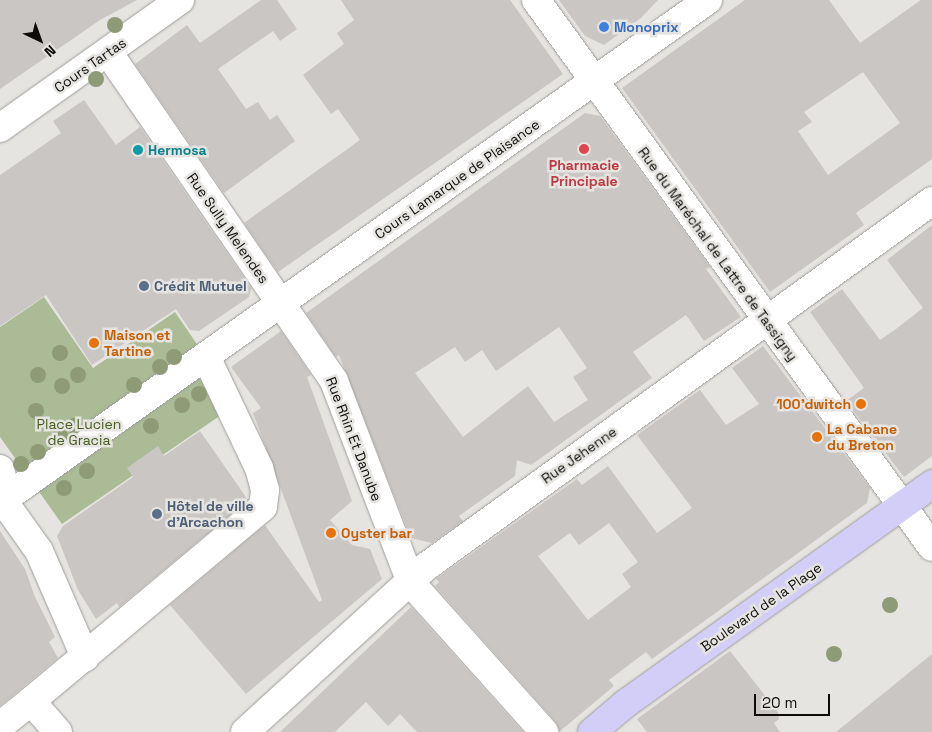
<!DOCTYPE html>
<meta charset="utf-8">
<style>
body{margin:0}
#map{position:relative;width:932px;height:732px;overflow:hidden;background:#e6e4e0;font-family:"Space Grotesk",sans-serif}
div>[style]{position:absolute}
.green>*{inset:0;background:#abbb96}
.building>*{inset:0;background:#c9c6c3}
.roads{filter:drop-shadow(0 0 1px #9e9c99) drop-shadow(0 0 1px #9e9c99)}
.minor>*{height:28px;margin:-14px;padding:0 14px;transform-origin:14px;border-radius:14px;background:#fff}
.major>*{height:28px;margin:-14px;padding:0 14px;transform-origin:14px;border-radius:14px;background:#d2cef8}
.trees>*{width:16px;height:16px;margin:-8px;border-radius:50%;background:#8f9a76}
.dots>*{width:14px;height:14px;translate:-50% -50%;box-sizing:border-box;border:2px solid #e6e4e0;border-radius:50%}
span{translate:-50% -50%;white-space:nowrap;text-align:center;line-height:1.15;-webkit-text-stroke:5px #e6e4e0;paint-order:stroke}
.shop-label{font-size:14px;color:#366cbe;font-weight:700}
.left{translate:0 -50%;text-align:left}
.street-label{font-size:14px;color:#0d0c0b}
.culture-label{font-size:14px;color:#0d838f;font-weight:700}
.health-label{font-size:14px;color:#be3a42;font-weight:700}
.service-label{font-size:14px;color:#4e5e75;font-weight:700}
.food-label{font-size:14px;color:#c56008;font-weight:700}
.right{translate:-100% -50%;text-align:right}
.park-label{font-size:14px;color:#475d20}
.north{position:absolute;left:15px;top:15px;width:50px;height:50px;-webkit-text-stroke:4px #e6e4e0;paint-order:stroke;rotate:138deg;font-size:14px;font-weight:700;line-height:20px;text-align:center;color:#0d0c0b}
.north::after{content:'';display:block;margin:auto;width:18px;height:22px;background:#0d0c0b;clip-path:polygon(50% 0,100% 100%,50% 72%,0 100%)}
.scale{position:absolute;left:754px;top:694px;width:76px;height:22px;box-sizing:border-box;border:2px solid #0d0c0b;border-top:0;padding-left:6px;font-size:15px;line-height:18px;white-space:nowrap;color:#0d0c0b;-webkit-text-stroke:4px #e6e4e0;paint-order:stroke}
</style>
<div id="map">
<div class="green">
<div style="clip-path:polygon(44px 297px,93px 368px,175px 312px,203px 353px,189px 363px,224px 413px,62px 524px,0 437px,0 327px)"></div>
</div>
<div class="building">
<div style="clip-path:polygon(0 0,137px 0,100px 20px,0 89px)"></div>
<div style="clip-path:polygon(261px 0,277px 0,297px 29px,280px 41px,273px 31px,218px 69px,246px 109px,258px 102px,270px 120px,277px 115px,295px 141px,224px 193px,135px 64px,187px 25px,200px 43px)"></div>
<div style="clip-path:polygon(341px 0,510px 0,563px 74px,278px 272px,244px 223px,360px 140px,338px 109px,331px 114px,303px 75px,344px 44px,337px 33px,354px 20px)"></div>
<div style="clip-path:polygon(559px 0,658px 0,641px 18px,604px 45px,585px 36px)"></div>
<div style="clip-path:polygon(evenodd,745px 0,829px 0,860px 43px,921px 0,932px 0,932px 159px,856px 213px,864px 225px,770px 292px,622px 88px,745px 0,863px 72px,900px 123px,828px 175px,798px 131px,812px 122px,804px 112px,863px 72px)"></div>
<div style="clip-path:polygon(84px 100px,116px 145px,140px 127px,251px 288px,249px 297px,199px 331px,190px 330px,176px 309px,92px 365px,46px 295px,0 326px,0 175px,61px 133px,53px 121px)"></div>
<div style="clip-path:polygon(evenodd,585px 113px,600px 116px,710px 267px,706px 269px,741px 317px,704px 341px,686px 315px,633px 352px,652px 378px,531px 465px,517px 460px,515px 476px,459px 516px,463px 521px,432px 543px,411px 538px,339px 355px,336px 357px,306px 313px,585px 113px,559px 327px,587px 368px,573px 377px,588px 400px,554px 422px,528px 386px,463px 437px,415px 373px,455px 347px,465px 362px,482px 350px,496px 371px,559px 327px)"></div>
<div style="clip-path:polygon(932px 225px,932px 456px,904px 477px,846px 401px,864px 388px,810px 312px,842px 289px,880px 340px,896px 329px,923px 308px,887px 260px)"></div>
<div style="clip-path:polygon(281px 331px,311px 375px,307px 377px,352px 501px,330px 520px,352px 545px,370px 549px,382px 579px,246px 694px,170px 605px,265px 525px,319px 602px,322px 600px,253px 413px,261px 408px,231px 367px)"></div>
<div style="clip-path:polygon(evenodd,763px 346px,870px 488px,867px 503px,652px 659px,646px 652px,609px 680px,614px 686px,559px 732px,556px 722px,435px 586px,439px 582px,436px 579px,577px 479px,582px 485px,608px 466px,657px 533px,692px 508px,637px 435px,700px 390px,726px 425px,759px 404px,732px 368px,763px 346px,609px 523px,638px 562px,622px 574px,631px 587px,588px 620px,538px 556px,570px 533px,579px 545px,609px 523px)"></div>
<div style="clip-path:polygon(200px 431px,248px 500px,119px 607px,117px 603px,96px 619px,78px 590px,57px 536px,63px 526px,133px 477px,127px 468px,158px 446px,164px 456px)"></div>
<div style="clip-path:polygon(0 531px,25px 569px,35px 597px,55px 637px,49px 642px,58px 658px,0 706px)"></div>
<div style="clip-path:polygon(411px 607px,523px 732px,417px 732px,400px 714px,388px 726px,366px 702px,335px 732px,280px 732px)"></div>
<div style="clip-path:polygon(730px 651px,778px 712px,779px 719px,774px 723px,780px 732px,647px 732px,637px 719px)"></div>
<div style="clip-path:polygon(932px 654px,932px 732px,836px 732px)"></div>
</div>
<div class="roads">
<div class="minor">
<div style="left:536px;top:0;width:675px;rotate:54.1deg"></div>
<div style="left:108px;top:52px;width:399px;rotate:55.5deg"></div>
<div style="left:334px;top:381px;width:216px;rotate:69.1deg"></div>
<div style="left:411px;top:583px;width:200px;rotate:48.2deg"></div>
<div style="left:0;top:128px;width:221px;rotate:-35.4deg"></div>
<div style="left:0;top:469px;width:16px;rotate:75deg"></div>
<div style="left:4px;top:484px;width:15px;rotate:98deg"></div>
<div style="left:2px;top:499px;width:64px;rotate:54.6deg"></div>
<div style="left:39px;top:551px;width:116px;rotate:66.5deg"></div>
<div style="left:0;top:502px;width:868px;rotate:-35.34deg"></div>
<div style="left:0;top:726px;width:40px;rotate:-39deg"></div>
<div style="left:58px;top:732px;width:41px;rotate:-131.1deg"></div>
<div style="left:31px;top:701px;width:302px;rotate:-39.9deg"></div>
<div style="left:263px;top:507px;width:17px;rotate:-83deg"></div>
<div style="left:265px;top:490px;width:23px;rotate:-105deg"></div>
<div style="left:259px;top:468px;width:123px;rotate:-115.5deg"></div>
<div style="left:245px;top:732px;width:246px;rotate:-42.4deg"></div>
<div style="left:427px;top:566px;width:623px;rotate:-35.86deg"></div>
</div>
<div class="major">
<div style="left:592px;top:732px;width:43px;rotate:-40.3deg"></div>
<div style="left:625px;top:704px;width:378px;rotate:-35.6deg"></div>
</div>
</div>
<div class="trees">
<div style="left:115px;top:25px"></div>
<div style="left:96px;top:79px"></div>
<div style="left:60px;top:353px"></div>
<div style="left:174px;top:357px"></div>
<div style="left:160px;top:367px"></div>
<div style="left:38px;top:375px"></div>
<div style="left:78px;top:375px"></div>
<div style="left:134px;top:385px"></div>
<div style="left:62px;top:386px"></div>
<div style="left:199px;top:394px"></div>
<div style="left:182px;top:405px"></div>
<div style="left:36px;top:411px"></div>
<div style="left:74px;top:426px"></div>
<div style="left:151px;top:426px"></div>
<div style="left:60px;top:436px"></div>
<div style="left:38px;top:452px"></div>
<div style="left:21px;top:464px"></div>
<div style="left:87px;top:471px"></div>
<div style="left:64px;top:488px"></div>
<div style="left:890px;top:605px"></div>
<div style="left:834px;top:654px"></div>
</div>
<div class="dots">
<div style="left:604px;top:27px;background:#3f7fe0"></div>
<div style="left:584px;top:149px;background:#e0444e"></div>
<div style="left:138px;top:150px;background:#0f9aa8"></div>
<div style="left:144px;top:286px;background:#5c6f8a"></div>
<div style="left:94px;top:343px;background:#e8710a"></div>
<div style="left:861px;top:404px;background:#e8710a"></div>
<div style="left:817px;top:437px;background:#e8710a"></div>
<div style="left:157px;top:514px;background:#5c6f8a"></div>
<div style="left:331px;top:533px;background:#e8710a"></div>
</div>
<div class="shop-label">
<span class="left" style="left:614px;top:27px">Monoprix</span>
</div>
<div class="street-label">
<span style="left:90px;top:65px;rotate:-35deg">Cours Tartas</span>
<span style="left:457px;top:179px;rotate:-35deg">Cours Lamarque de Plaisance</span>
<span style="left:228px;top:228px;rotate:55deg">Rue Sully Melendes</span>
<span style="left:718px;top:254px;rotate:54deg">Rue du Maréchal de Lattre de Tassigny</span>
<span style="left:354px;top:439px;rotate:69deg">Rue Rhin Et Danube</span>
<span style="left:579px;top:455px;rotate:-35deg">Rue Jehenne</span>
<span style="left:761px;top:607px;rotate:-35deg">Boulevard de la Plage</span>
</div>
<div class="culture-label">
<span class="left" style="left:148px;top:150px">Hermosa</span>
</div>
<div class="health-label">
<span style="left:584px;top:173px">Pharmacie<br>Principale</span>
</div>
<div class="service-label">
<span class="left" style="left:154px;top:286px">Crédit Mutuel</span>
<span class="left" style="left:167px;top:514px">Hôtel de ville<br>d'Arcachon</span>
</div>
<div class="food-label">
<span class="left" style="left:104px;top:343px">Maison et<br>Tartine</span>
<span class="right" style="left:851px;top:404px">100'dwitch</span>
<span class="left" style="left:827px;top:437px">La Cabane<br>du Breton</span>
<span class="left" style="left:341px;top:533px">Oyster bar</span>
</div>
<div class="park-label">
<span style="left:79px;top:432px">Place Lucien<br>de Gracia</span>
</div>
<div class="north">N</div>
<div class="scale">20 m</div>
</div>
